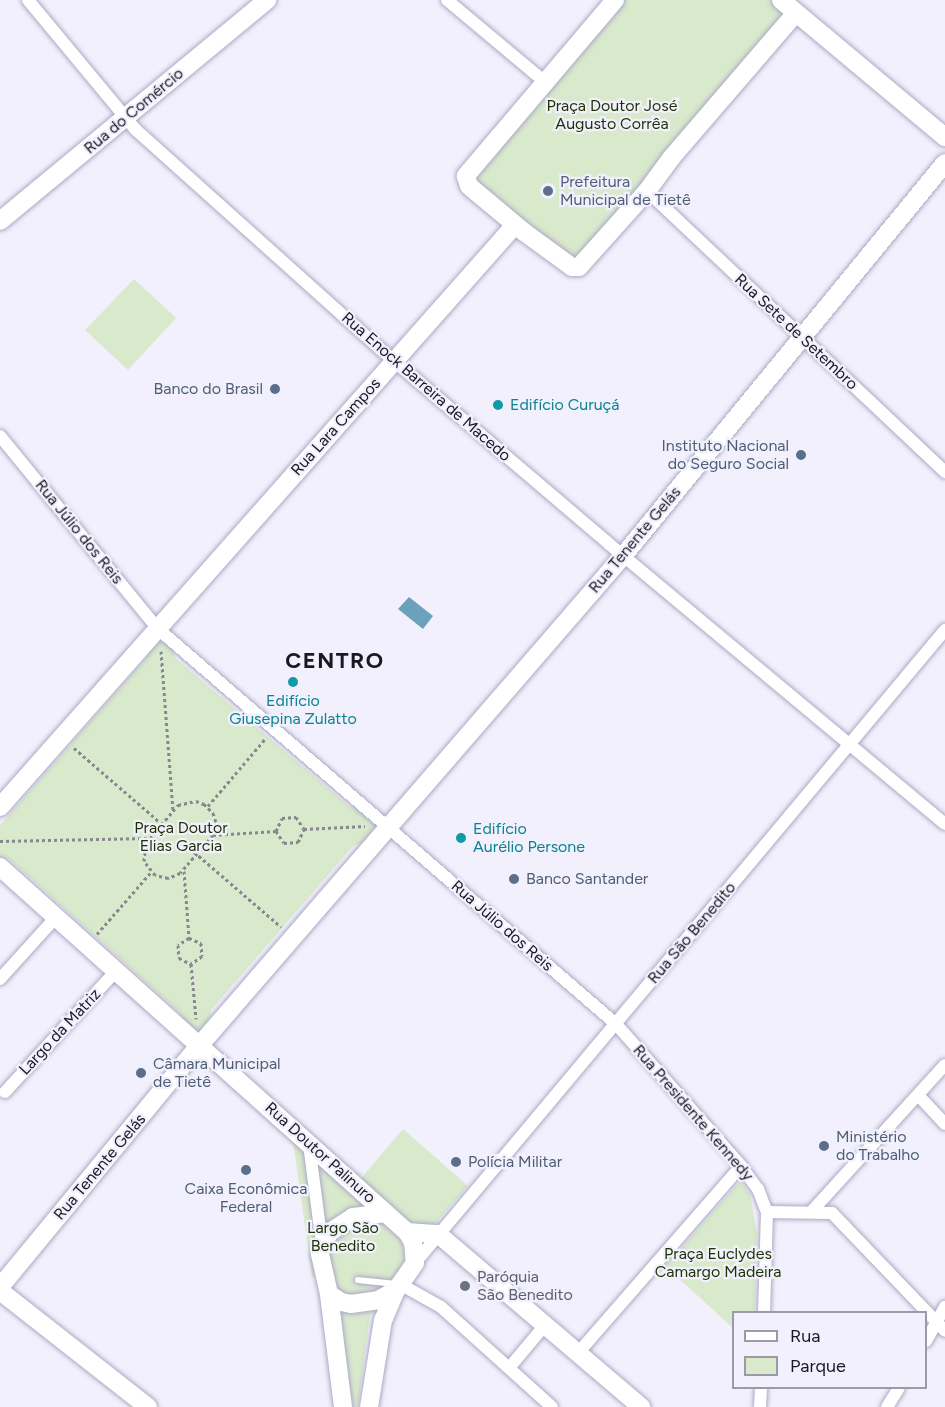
<!DOCTYPE html>
<meta charset="utf-8">
<style>
body{margin:0}
#map{position:relative;width:945px;height:1407px;overflow:hidden;background:#f1f0fc;font-family:Figtree,sans-serif}
div>[style]{position:absolute}
.green>*{inset:0;background:#d8e9cc}
.water>*{inset:0;background:#6ca1bb}
.path>*{height:3px;margin-top:-1.5px;transform-origin:0;background:repeating-linear-gradient(90deg,#878691 0 3px,transparent 0 6px)}
.roads{filter:drop-shadow(0 0 2px #ada9c5) drop-shadow(0 0 2px #ada9c5)}
.lane>*{height:6px;margin:-3px;padding:0 3px;transform-origin:3px;border-radius:3px;background:#fff}
.street>*{height:12px;margin:-6px;padding:0 6px;transform-origin:6px;border-radius:6px;background:#fff}
.secondary>*{height:18px;margin:-9px;padding:0 9px;transform-origin:9px;border-radius:9px;background:#fff}
.dots>*{width:16px;height:16px;translate:-50% -50%;box-sizing:border-box;border:3px solid #f1f0fc;border-radius:50%}
span{translate:-50% -50%;white-space:nowrap;text-align:center;line-height:1.15;-webkit-text-stroke:4.5px #f1f0fc;paint-order:stroke}
.park-label{font-size:16px;color:#1b3201}
.street-label{font-size:16px;color:#1a1923}
.service-label{font-size:16px;color:#4e5e75}
.left{translate:0 -50%;text-align:left}
.right{translate:-100% -50%;text-align:right}
.culture-label{font-size:16px;color:#0d838f}
.worship-label{font-size:16px;color:#5b616d}
.district-label{font-size:22px;color:#1a1923;font-weight:700;letter-spacing:1.5px}
.legend{position:absolute;left:732px;top:1311px;width:195px;height:78px;box-sizing:border-box;background:#f1f0fc;border:2px solid #9b9aa5;margin:0;padding:8px 10px;list-style:none;font-size:18px;color:#1a1923}
.legend li{display:flex;align-items:center;gap:12px;height:30px}
.legend b{width:30px;border:2px solid #9b9aa5}
</style>
<div id="map">
<div class="green">
<div style="clip-path:polygon(617px 0,772px 0,790px 15px,577px 266px,469px 176px)"></div>
<div style="clip-path:polygon(134px 279px,176px 318px,128px 370px,85px 330px)"></div>
<div style="clip-path:polygon(160px 639px,173px 650px,175px 658px,350px 807px,360px 808px,376px 825px,363px 843px,353px 846px,211px 1010px,210px 1021px,197px 1033px,184px 1024px,180px 1013px,9px 859px,0 857px,0 825px,146px 658px,146px 649px)"></div>
<div style="clip-path:polygon(403px 1129px,468px 1186px,434px 1225px,410px 1225px,359px 1181px)"></div>
<div style="clip-path:polygon(293px 1141px,400px 1239px,405px 1250px,407px 1260px,381px 1304px,370px 1315px,358px 1407px,353px 1407px,334px 1274px,312px 1277px)"></div>
<div style="clip-path:polygon(741px 1180px,750px 1194px,757px 1234px,755px 1312px,734px 1312px,733px 1328px,665px 1266px)"></div>
</div>
<div class="water">
<div style="clip-path:polygon(409px 597px,433px 616px,423px 629px,398px 609px)"></div>
</div>
<div class="path">
<div style="left:161px;top:651px;width:160px;rotate:85.7deg"></div>
<div style="left:74px;top:748px;width:116px;rotate:40.8deg"></div>
<div style="left:196px;top:801px;width:9px;rotate:21deg"></div>
<div style="left:204px;top:804px;width:13px;rotate:45deg"></div>
<div style="left:213px;top:813px;width:9px;rotate:72deg"></div>
<div style="left:216px;top:822px;width:13px;rotate:103deg"></div>
<div style="left:213px;top:835px;width:50px;rotate:131deg"></div>
<div style="left:180px;top:873px;width:13px;rotate:157deg"></div>
<div style="left:168px;top:878px;width:13px;rotate:-167deg"></div>
<div style="left:155px;top:875px;width:18px;rotate:-128deg"></div>
<div style="left:144px;top:861px;width:18px;rotate:-84deg"></div>
<div style="left:146px;top:843px;width:50px;rotate:-49.9deg"></div>
<div style="left:178px;top:805px;width:18px;rotate:-13deg"></div>
<div style="left:208px;top:806px;width:88px;rotate:-49.6deg"></div>
<div style="left:304px;top:829px;width:61px;rotate:-2.8deg"></div>
<div style="left:276px;top:831px;width:14px;rotate:56deg"></div>
<div style="left:284px;top:843px;width:14px;rotate:-4deg"></div>
<div style="left:298px;top:842px;width:14px;rotate:-65deg"></div>
<div style="left:276px;top:831px;width:14px;rotate:-65deg"></div>
<div style="left:282px;top:818px;width:14px;rotate:-4deg"></div>
<div style="left:296px;top:817px;width:14px;rotate:56deg"></div>
<div style="left:213px;top:835px;width:63px;rotate:-3.6deg"></div>
<div style="left:0;top:841px;width:148px;rotate:-1.2deg"></div>
<div style="left:185px;top:844px;width:127px;rotate:40.8deg"></div>
<div style="left:184px;top:871px;width:67px;rotate:85.7deg"></div>
<div style="left:97px;top:934px;width:82px;rotate:-48.9deg"></div>
<div style="left:189px;top:938px;width:13px;rotate:23deg"></div>
<div style="left:201px;top:943px;width:13px;rotate:86deg"></div>
<div style="left:202px;top:956px;width:14px;rotate:144deg"></div>
<div style="left:189px;top:938px;width:13px;rotate:148deg"></div>
<div style="left:178px;top:945px;width:13px;rotate:86deg"></div>
<div style="left:179px;top:958px;width:13px;rotate:27deg"></div>
<div style="left:191px;top:964px;width:55px;rotate:84.8deg"></div>
</div>
<div class="roads">
<div class="lane">
<div style="left:358px;top:1280px;width:38px;rotate:6deg"></div>
</div>
<div class="street">
<div style="left:28px;top:0;width:168px;rotate:50.3deg"></div>
<div style="left:135px;top:129px;width:328px;rotate:41.9deg"></div>
<div style="left:379px;top:348px;width:302px;rotate:40.4deg"></div>
<div style="left:609px;top:544px;width:437px;rotate:39.8deg"></div>
<div style="left:447px;top:0;width:126px;rotate:39.9deg"></div>
<div style="left:647px;top:191px;width:410px;rotate:43.3deg"></div>
<div style="left:0;top:436px;width:248px;rotate:50.7deg"></div>
<div style="left:157px;top:628px;width:606px;rotate:40.79deg"></div>
<div style="left:616px;top:1024px;width:189px;rotate:48.6deg"></div>
<div style="left:741px;top:1166px;width:29px;rotate:54deg"></div>
<div style="left:758px;top:1189px;width:25px;rotate:69deg"></div>
<div style="left:767px;top:1212px;width:100px;rotate:91.7deg"></div>
<div style="left:0;top:979px;width:84px;rotate:-47.9deg"></div>
<div style="left:5px;top:1092px;width:164px;rotate:-47.5deg"></div>
<div style="left:919px;top:1096px;width:38px;rotate:47deg"></div>
<div style="left:309px;top:1144px;width:101px;rotate:82.6deg"></div>
<div style="left:812px;top:1211px;width:197px;rotate:-47.7deg"></div>
<div style="left:767px;top:1212px;width:65px;rotate:0.9deg"></div>
<div style="left:832px;top:1213px;width:163px;rotate:46.2deg"></div>
<div style="left:415px;top:1263px;width:826px;rotate:-50.06deg"></div>
<div style="left:400px;top:1284px;width:47px;rotate:29.3deg"></div>
<div style="left:441px;top:1307px;width:149px;rotate:42deg"></div>
<div style="left:926px;top:1341px;width:39px;rotate:-61deg"></div>
<div style="left:578px;top:1353px;width:248px;rotate:-48.9deg"></div>
<div style="left:509px;top:1368px;width:56px;rotate:-50.1deg"></div>
<div style="left:760px;top:1407px;width:19px;rotate:-87deg"></div>
<div style="left:887px;top:1407px;width:22px;rotate:-58deg"></div>
</div>
<div class="secondary">
<div style="left:615px;top:0;width:231px;rotate:130.3deg"></div>
<div style="left:466px;top:176px;width:10px;rotate:73deg"></div>
<div style="left:469px;top:186px;width:72px;rotate:39.9deg"></div>
<div style="left:524px;top:232px;width:59px;rotate:36.1deg"></div>
<div style="left:572px;top:267px;width:7px"></div>
<div style="left:579px;top:267px;width:102px;rotate:-48.2deg"></div>
<div style="left:647px;top:191px;width:42px;rotate:-53.7deg"></div>
<div style="left:672px;top:157px;width:190px;rotate:-49.3deg"></div>
<div style="left:781px;top:0;width:214px;rotate:39.9deg"></div>
<div style="left:0;top:221px;width:347px;rotate:-39.6deg"></div>
<div style="left:0;top:807px;width:777px;rotate:-48.5deg"></div>
<div style="left:0;top:867px;width:547px;rotate:41.89deg"></div>
<div style="left:407px;top:1232px;width:12px;rotate:59deg"></div>
<div style="left:413px;top:1242px;width:21px;rotate:85deg"></div>
<div style="left:415px;top:1263px;width:33px;rotate:125deg"></div>
<div style="left:396px;top:1290px;width:33px;rotate:113deg"></div>
<div style="left:383px;top:1320px;width:88px;rotate:99.1deg"></div>
<div style="left:407px;top:1232px;width:31px;rotate:4deg"></div>
<div style="left:438px;top:1234px;width:267px;rotate:40.4deg"></div>
<div style="left:0;top:1287px;width:313px;rotate:-50.5deg"></div>
<div style="left:199px;top:1046px;width:648px;rotate:-49.13deg"></div>
<div style="left:623px;top:556px;width:508px;rotate:-50.67deg"></div>
<div style="left:0;top:1291px;width:188px;rotate:38.1deg"></div>
<div style="left:329px;top:1294px;width:14px;rotate:34deg"></div>
<div style="left:341px;top:1302px;width:10px;rotate:11deg"></div>
<div style="left:351px;top:1304px;width:27px;rotate:-8deg"></div>
<div style="left:378px;top:1300px;width:21px;rotate:-29deg"></div>
<div style="left:343px;top:1407px;width:114px;rotate:-97.1deg"></div>
<div style="left:329px;top:1294px;width:41px;rotate:-102.7deg"></div>
<div style="left:320px;top:1254px;width:10px;rotate:-79deg"></div>
<div style="left:322px;top:1244px;width:14px;rotate:-56deg"></div>
<div style="left:330px;top:1232px;width:27px;rotate:-33deg"></div>
<div style="left:353px;top:1217px;width:33px;rotate:-7deg"></div>
</div>
</div>
<div class="dots">
<div style="left:548px;top:191px;background:#5c6f8a"></div>
<div style="left:275px;top:389px;background:#5c6f8a"></div>
<div style="left:498px;top:405px;background:#0f9aa8"></div>
<div style="left:801px;top:455px;background:#5c6f8a"></div>
<div style="left:293px;top:682px;background:#0f9aa8"></div>
<div style="left:461px;top:838px;background:#0f9aa8"></div>
<div style="left:514px;top:879px;background:#5c6f8a"></div>
<div style="left:141px;top:1073px;background:#5c6f8a"></div>
<div style="left:824px;top:1146px;background:#5c6f8a"></div>
<div style="left:456px;top:1162px;background:#5c6f8a"></div>
<div style="left:246px;top:1170px;background:#5c6f8a"></div>
<div style="left:465px;top:1286px;background:#6b7280"></div>
</div>
<div class="park-label">
<span style="left:612px;top:115px">Praça Doutor José<br>Augusto Corrêa</span>
<span style="left:181px;top:837px">Praça Doutor<br>Elias Garcia</span>
<span style="left:343px;top:1237px">Largo São<br>Benedito</span>
<span style="left:718px;top:1263px">Praça Euclydes<br>Camargo Madeira</span>
</div>
<div class="street-label">
<span style="left:134px;top:111px;rotate:-40deg">Rua do Comércio</span>
<span style="left:796px;top:332px;rotate:43deg">Rua Sete de Setembro</span>
<span style="left:426px;top:387px;rotate:41deg">Rua Enock Barreira de Macedo</span>
<span style="left:336px;top:427px;rotate:-48deg">Rua Lara Campos</span>
<span style="left:79px;top:532px;rotate:51deg">Rua Júlio dos Reis</span>
<span style="left:635px;top:540px;rotate:-50deg">Rua Tenente Gelás</span>
<span style="left:502px;top:926px;rotate:41deg">Rua Júlio dos Reis</span>
<span style="left:692px;top:933px;rotate:-50deg">Rua São Benedito</span>
<span style="left:60px;top:1032px;rotate:-47deg">Largo da Matriz</span>
<span style="left:693px;top:1113px;rotate:49deg">Rua Presidente Kennedy</span>
<span style="left:320px;top:1153px;rotate:42deg">Rua Doutor Palinuro</span>
<span style="left:100px;top:1167px;rotate:-50deg">Rua Tenente Gelás</span>
</div>
<div class="service-label">
<span class="left" style="left:560px;top:191px">Prefeitura<br>Municipal de Tietê</span>
<span class="right" style="left:263px;top:389px">Banco do Brasil</span>
<span class="right" style="left:789px;top:455px">Instituto Nacional<br>do Seguro Social</span>
<span class="left" style="left:526px;top:879px">Banco Santander</span>
<span class="left" style="left:153px;top:1073px">Câmara Municipal<br>de Tietê</span>
<span class="left" style="left:836px;top:1146px">Ministério<br>do Trabalho</span>
<span class="left" style="left:468px;top:1162px">Polícia Militar</span>
<span style="left:246px;top:1198px">Caixa Econômica<br>Federal</span>
</div>
<div class="culture-label">
<span class="left" style="left:510px;top:405px">Edifício Curuçá</span>
<span style="left:293px;top:710px">Edifício<br>Giusepina Zulatto</span>
<span class="left" style="left:473px;top:838px">Edifício<br>Aurélio Persone</span>
</div>
<div class="worship-label">
<span class="left" style="left:477px;top:1286px">Paróquia<br>São Benedito</span>
</div>
<div class="district-label">
<span style="left:335px;top:661px">CENTRO</span>
</div>
<ul class="legend">
<li><b style="height:8px;background:#fff"></b>Rua</li>
<li><b style="height:16px;background:#d8e9cc"></b>Parque</li>
</ul>
</div>
